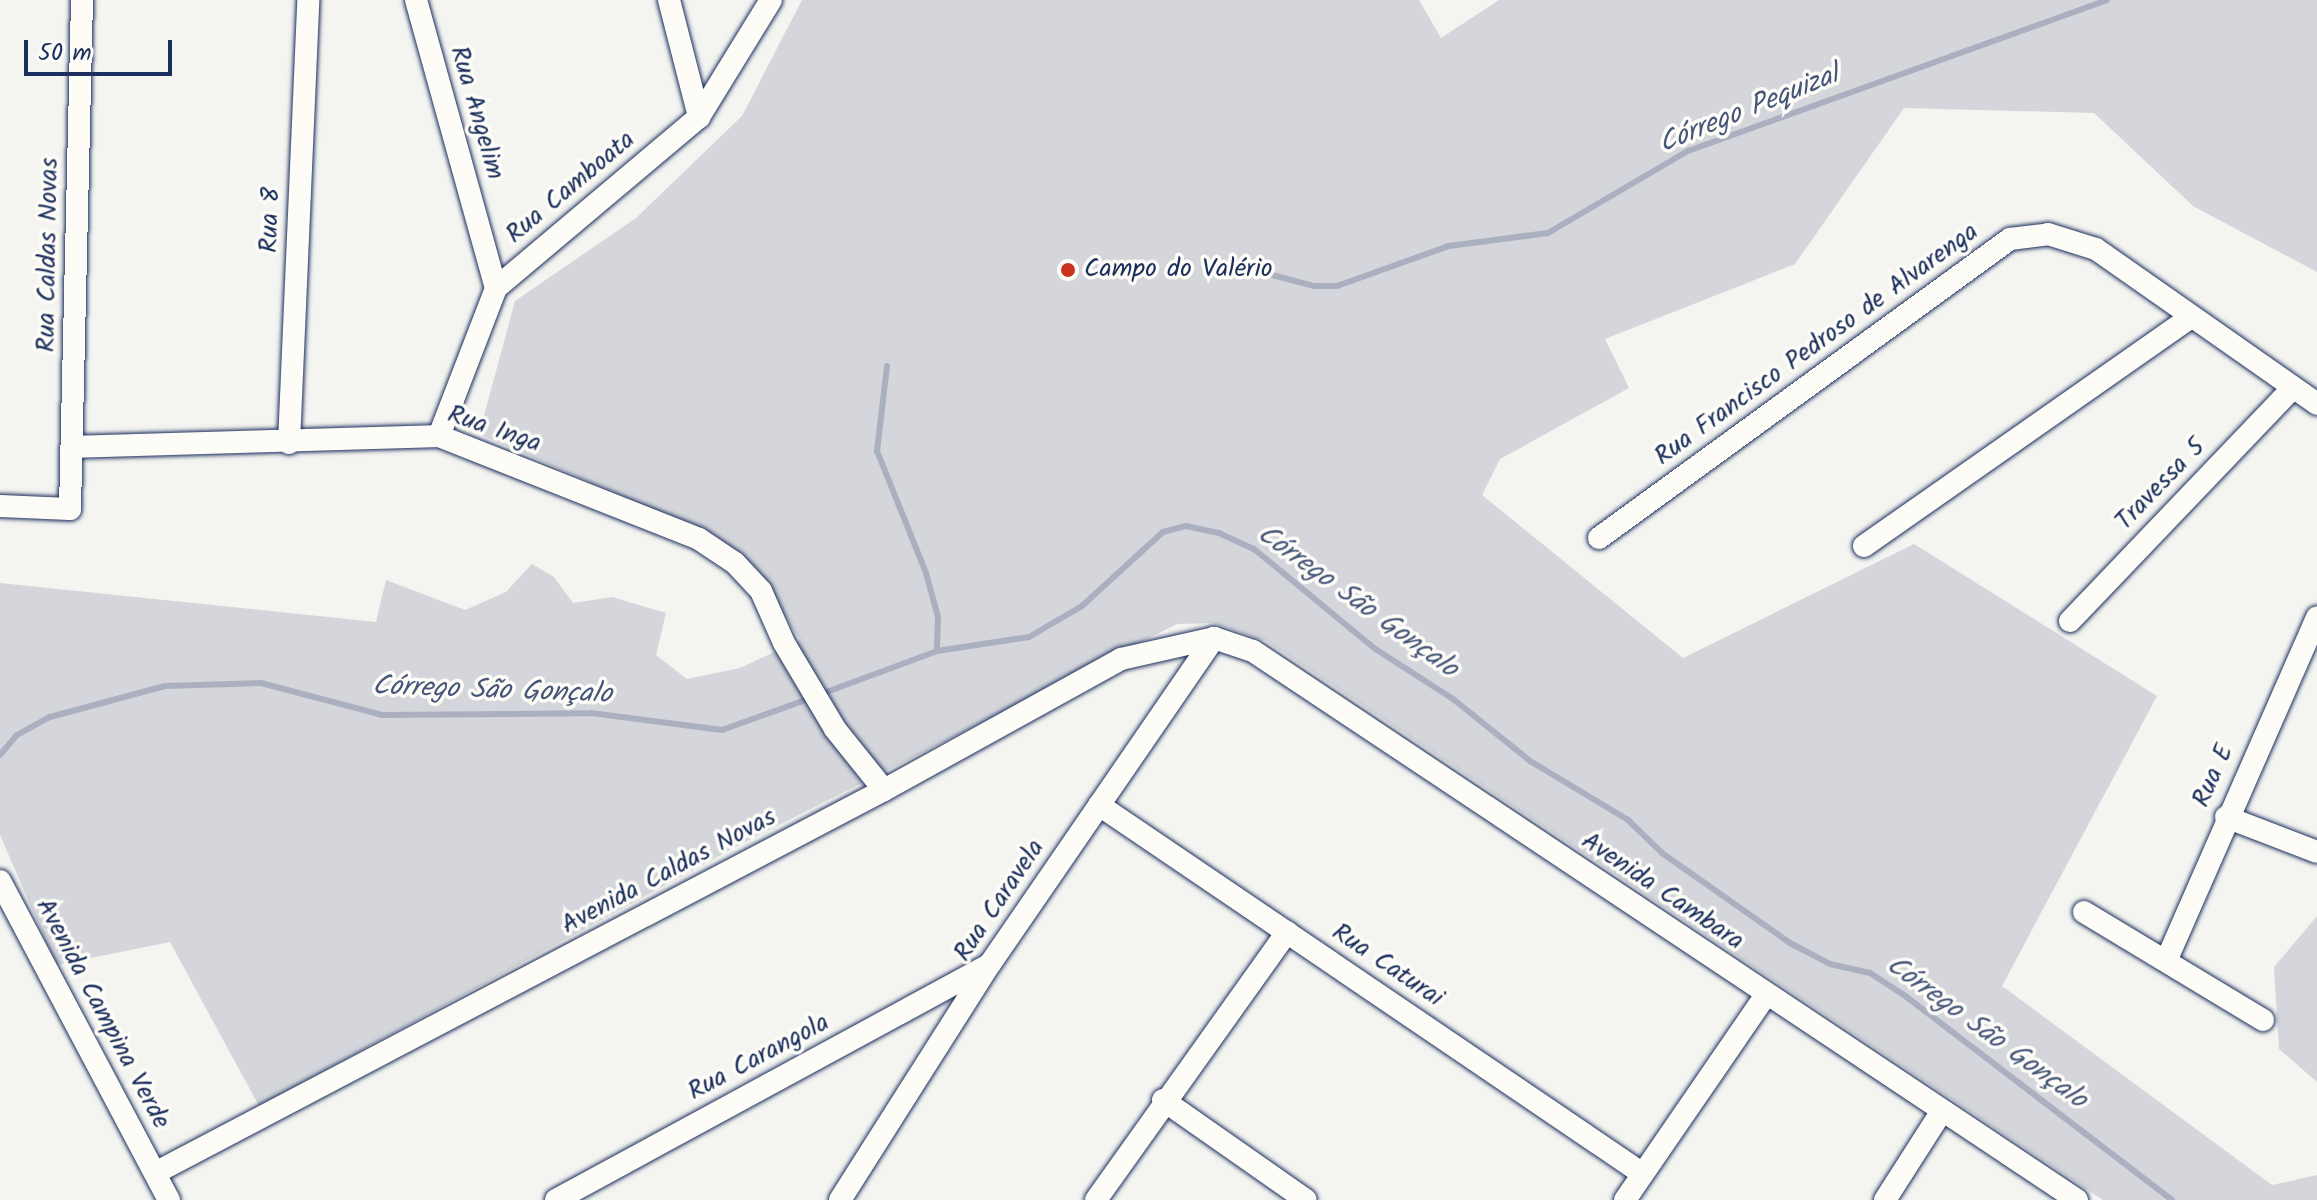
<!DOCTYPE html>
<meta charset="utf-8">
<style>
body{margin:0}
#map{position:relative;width:2317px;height:1200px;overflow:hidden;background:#f4f4f1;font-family:Kalam,sans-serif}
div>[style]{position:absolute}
.green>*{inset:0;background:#d4d6db}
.stream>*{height:6px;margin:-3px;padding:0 3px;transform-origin:3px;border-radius:3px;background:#aab0bf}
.roads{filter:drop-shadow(0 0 2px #1b2f5e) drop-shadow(0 0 2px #1b2f5e)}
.minor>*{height:22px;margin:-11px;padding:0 11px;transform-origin:11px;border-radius:11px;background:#fdfcf7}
.dots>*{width:22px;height:22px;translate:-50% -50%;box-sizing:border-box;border:4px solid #fdfcf7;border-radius:50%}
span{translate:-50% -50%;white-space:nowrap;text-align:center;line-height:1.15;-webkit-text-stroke:7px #fdfcf7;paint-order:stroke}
.street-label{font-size:26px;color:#1b2f5e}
.poi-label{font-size:26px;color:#1b2f5e}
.left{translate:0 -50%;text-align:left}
.water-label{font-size:28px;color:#46567b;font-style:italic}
.scale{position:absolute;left:24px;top:40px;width:148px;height:36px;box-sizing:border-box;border:4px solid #1b2f5e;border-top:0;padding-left:10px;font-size:24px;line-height:28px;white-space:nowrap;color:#1b2f5e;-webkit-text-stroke:6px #fdfcf7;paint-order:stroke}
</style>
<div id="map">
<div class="green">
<div style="clip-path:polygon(802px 0,1419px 0,1441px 38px,1499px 0,2317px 0,2317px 272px,2193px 206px,2094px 113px,1904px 108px,1795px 264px,1605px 339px,1629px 388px,1500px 459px,1482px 495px,1683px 658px,1914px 544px,2157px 696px,2002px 986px,2272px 1185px,2317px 1175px,2317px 1200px,2103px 1200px,1266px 641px,1213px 623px,1177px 624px,739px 845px,259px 1106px,170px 942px,56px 965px,0 835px,0 583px,376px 622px,386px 580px,465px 610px,506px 592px,532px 564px,554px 577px,573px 603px,612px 597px,666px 613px,656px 655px,687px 679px,740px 668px,800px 640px,756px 570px,719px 538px,479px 434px,515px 301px,636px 218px,742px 116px)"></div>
<div style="clip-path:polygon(2317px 916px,2317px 1082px,2279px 1049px,2274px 967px)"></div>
</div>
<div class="stream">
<div style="left:1272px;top:275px;width:43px;rotate:14.7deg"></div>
<div style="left:1314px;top:286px;width:23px"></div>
<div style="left:1337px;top:286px;width:119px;rotate:-19.7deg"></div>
<div style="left:1449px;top:246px;width:100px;rotate:-7.5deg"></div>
<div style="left:1548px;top:233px;width:162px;rotate:-30.4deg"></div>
<div style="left:1688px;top:151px;width:445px;rotate:-19.8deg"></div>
<div style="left:887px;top:366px;width:86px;rotate:96.7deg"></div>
<div style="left:877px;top:451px;width:131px;rotate:68.1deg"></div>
<div style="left:926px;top:573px;width:46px;rotate:74.7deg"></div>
<div style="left:938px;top:617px;width:34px;rotate:92deg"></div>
<div style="left:821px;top:694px;width:124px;rotate:-20.3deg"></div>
<div style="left:937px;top:651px;width:93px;rotate:-8.7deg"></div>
<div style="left:1029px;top:637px;width:61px;rotate:-30.3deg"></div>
<div style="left:1082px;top:606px;width:110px;rotate:-42.4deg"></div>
<div style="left:1163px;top:532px;width:24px;rotate:-15deg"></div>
<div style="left:1186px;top:526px;width:34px;rotate:12deg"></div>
<div style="left:1219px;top:533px;width:38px;rotate:25deg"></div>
<div style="left:1254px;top:549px;width:156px;rotate:39.5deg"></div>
<div style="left:1374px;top:648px;width:94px;rotate:32.8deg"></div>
<div style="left:1453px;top:699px;width:99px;rotate:38.8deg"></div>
<div style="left:1530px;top:761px;width:114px;rotate:31deg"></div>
<div style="left:1628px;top:820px;width:47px;rotate:44.1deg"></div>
<div style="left:1662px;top:853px;width:156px;rotate:35.1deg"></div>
<div style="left:1790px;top:943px;width:45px;rotate:27.7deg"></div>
<div style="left:1830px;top:964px;width:41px;rotate:12.7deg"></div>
<div style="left:1870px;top:973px;width:40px;rotate:32.9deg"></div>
<div style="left:1904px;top:995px;width:337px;rotate:37.4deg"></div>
<div style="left:0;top:755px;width:26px;rotate:-50deg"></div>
<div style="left:17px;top:735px;width:38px;rotate:-29deg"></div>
<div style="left:50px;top:717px;width:119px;rotate:-15.1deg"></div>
<div style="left:165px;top:686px;width:96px;rotate:-1.8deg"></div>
<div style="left:261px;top:683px;width:125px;rotate:14.8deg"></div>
<div style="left:382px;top:715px;width:209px;rotate:-0.5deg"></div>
<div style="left:591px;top:713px;width:132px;rotate:7.4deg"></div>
<div style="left:722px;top:730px;width:95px;rotate:-19.8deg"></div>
</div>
<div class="roads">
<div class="minor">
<div style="left:416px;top:0;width:299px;rotate:74.5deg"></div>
<div style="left:669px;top:0;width:121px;rotate:75.6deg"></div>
<div style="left:439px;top:436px;width:159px;rotate:-68.9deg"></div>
<div style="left:496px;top:288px;width:265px;rotate:-40.1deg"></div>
<div style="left:699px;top:117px;width:137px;rotate:-58.4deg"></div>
<div style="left:289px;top:443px;width:443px;rotate:-87.5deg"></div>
<div style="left:72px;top:447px;width:367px;rotate:-1.7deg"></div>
<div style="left:439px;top:436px;width:280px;rotate:21.6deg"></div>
<div style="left:699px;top:539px;width:43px;rotate:33.7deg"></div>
<div style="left:735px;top:563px;width:38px;rotate:47deg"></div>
<div style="left:761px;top:591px;width:57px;rotate:66.1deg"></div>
<div style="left:784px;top:643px;width:100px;rotate:59.3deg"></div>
<div style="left:835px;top:729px;width:78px;rotate:51.2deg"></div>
<div style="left:0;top:506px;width:70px;rotate:2.5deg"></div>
<div style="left:70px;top:509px;width:509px;rotate:-88.65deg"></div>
<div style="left:1599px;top:538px;width:508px;rotate:-36.04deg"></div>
<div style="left:2010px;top:239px;width:38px;rotate:-7deg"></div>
<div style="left:2048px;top:234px;width:50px;rotate:17.4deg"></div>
<div style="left:2096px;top:249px;width:270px;rotate:35deg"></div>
<div style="left:1864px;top:546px;width:398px;rotate:-35deg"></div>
<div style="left:2070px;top:621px;width:323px;rotate:-46.3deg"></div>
<div style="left:1099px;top:805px;width:657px;rotate:34.15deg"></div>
<div style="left:2226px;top:817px;width:97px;rotate:21deg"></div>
<div style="left:0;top:881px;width:361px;rotate:62.1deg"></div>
<div style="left:2084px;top:912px;width:209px;rotate:31.1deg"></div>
<div style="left:2167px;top:959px;width:373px;rotate:-66.3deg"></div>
<div style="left:1163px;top:1100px;width:174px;rotate:35deg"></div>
<div style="left:155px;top:1173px;width:823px;rotate:-27.72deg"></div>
<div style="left:884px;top:790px;width:271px;rotate:-28.9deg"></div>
<div style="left:1121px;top:659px;width:95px;rotate:-12.7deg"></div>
<div style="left:1214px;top:638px;width:41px;rotate:18.4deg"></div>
<div style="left:1253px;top:651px;width:990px;rotate:33.67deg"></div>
<div style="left:556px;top:1200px;width:490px;rotate:-28.5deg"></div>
<div style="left:840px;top:1200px;width:280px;rotate:-57.6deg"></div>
<div style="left:990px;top:964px;width:396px;rotate:-55.5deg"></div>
<div style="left:1096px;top:1200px;width:329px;rotate:-54.5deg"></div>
<div style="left:1625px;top:1200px;width:249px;rotate:-55.5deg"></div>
<div style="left:1885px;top:1200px;width:106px;rotate:-57.4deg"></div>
</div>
</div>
<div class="dots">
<div style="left:1068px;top:270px;background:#c8321e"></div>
</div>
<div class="street-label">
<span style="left:476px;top:113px;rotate:74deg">Rua Angelim</span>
<span style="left:571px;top:188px;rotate:-40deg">Rua Camboata</span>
<span style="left:271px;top:220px;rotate:-88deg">Rua 8</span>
<span style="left:49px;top:255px;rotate:-89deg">Rua Caldas Novas</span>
<span style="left:1817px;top:345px;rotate:-36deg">Rua Francisco Pedroso de Alvarenga</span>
<span style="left:494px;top:430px;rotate:19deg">Rua Inga</span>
<span style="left:2161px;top:485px;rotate:-46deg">Travessa 5</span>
<span style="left:2214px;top:776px;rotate:-66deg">Rua E</span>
<span style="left:669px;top:872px;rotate:-28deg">Avenida Caldas Novas</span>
<span style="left:1662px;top:892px;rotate:34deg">Avenida Cambara</span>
<span style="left:1000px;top:901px;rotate:-56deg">Rua Caravela</span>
<span style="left:1387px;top:966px;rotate:34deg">Rua Caturai</span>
<span style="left:102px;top:1014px;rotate:62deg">Avenida Campina Verde</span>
<span style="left:759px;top:1058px;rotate:-28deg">Rua Carangola</span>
</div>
<div class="poi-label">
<span class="left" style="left:1084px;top:270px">Campo do Valério</span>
</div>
<div class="water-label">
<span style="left:1749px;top:110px;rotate:-22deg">Córrego Pequizal</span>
<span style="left:1357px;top:602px;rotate:36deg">Córrego São Gonçalo</span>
<span style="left:492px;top:691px;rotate:2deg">Córrego São Gonçalo</span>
<span style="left:1986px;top:1033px;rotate:36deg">Córrego São Gonçalo</span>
</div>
<div class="scale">50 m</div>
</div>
